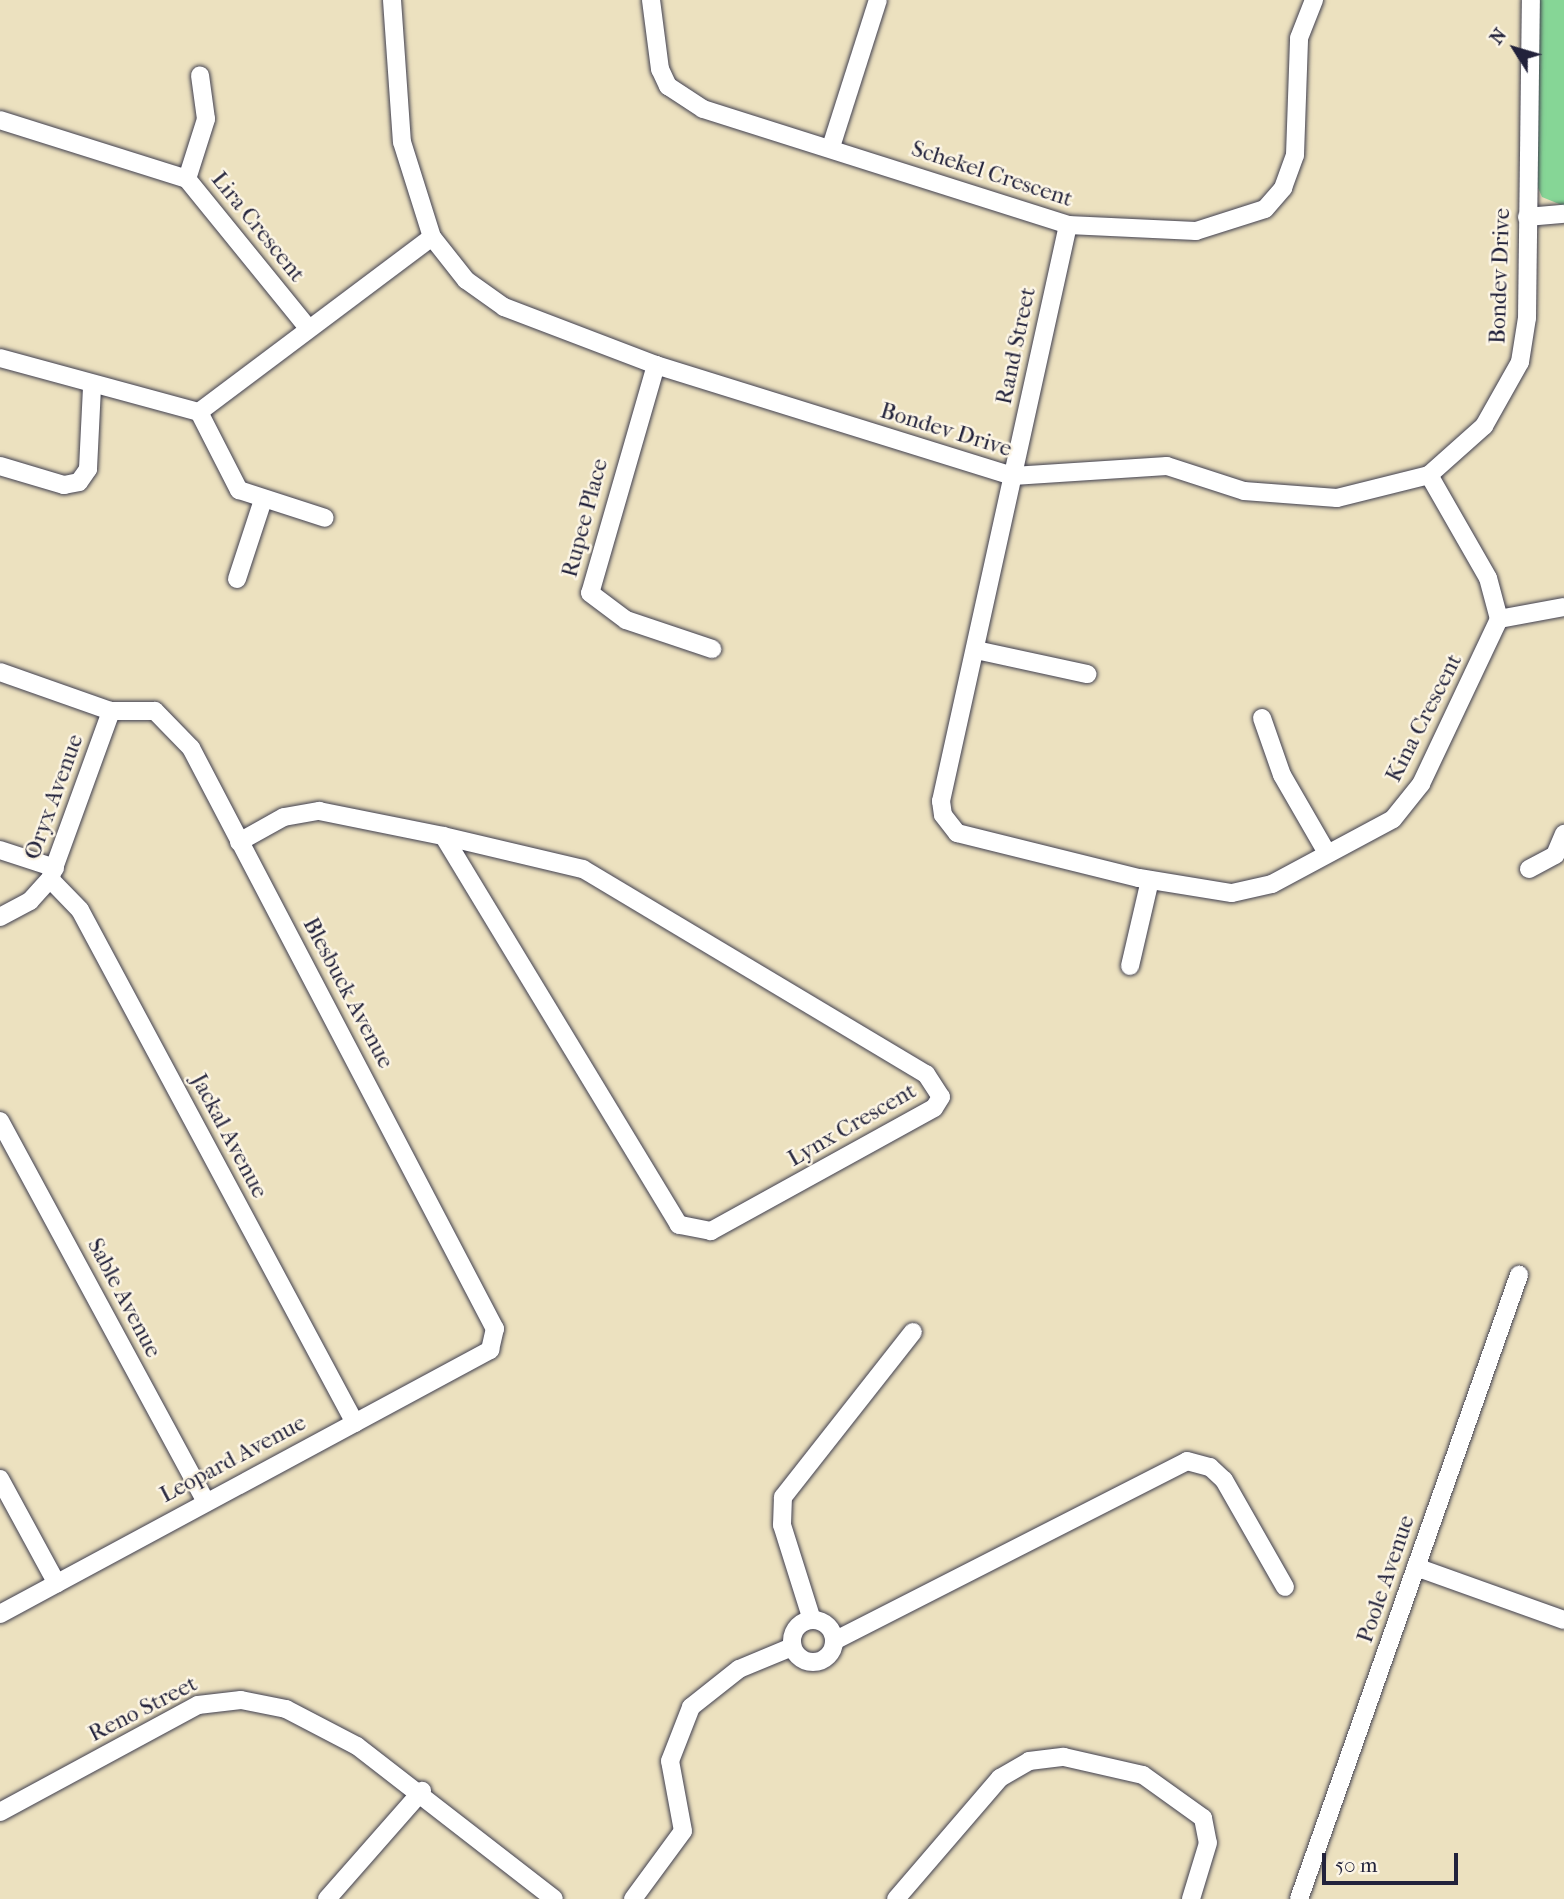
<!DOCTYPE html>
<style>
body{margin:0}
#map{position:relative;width:1564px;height:1899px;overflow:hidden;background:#ece1bf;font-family:"IM FELL French Canon",serif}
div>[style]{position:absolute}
.green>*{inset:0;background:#86d696}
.roads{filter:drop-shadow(0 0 2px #403f4f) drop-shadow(0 0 2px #403f4f)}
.minor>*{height:18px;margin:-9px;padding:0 9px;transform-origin:9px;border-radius:9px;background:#fff}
.minor>.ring{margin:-9px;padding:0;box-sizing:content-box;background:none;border:18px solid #fff;border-radius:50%}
span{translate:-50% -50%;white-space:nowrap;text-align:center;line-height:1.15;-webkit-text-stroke:5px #fcf5e5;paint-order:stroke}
.street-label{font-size:23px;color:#22223b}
.north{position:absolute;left:1480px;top:14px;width:70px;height:70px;-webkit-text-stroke:5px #fcf5e5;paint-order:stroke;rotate:307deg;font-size:19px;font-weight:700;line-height:28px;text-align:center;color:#22223b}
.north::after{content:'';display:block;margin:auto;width:24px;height:32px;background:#22223b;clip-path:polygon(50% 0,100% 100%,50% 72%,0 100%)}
.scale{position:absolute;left:1322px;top:1853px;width:136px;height:32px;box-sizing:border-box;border:4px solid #22223b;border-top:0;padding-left:9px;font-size:21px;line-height:24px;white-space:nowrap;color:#22223b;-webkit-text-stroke:5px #fcf5e5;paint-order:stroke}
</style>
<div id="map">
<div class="green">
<div style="clip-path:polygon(1539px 0,1564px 0,1564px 206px,1542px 197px,1536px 183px)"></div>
</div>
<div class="roads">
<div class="minor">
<div style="left:392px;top:0;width:142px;rotate:86deg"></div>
<div style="left:402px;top:142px;width:100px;rotate:72.5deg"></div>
<div style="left:432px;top:237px;width:55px;rotate:51.7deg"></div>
<div style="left:466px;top:280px;width:47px;rotate:35.4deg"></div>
<div style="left:504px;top:307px;width:163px;rotate:20.9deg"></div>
<div style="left:656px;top:365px;width:374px;rotate:17.3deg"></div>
<div style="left:1013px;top:476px;width:154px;rotate:-3.7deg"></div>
<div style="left:1167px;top:466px;width:81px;rotate:18deg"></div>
<div style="left:1244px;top:491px;width:93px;rotate:4.3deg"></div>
<div style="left:1337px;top:498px;width:95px;rotate:-14deg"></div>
<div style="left:1429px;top:475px;width:74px;rotate:-41.7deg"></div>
<div style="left:1484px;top:426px;width:73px;rotate:-60.6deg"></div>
<div style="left:1520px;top:362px;width:45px;rotate:-81deg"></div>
<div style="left:1527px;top:318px;width:318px;rotate:-89.3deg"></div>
<div style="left:651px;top:0;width:70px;rotate:82.6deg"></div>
<div style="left:660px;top:69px;width:19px;rotate:65deg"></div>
<div style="left:668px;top:86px;width:42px;rotate:33.3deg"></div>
<div style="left:703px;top:109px;width:383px;rotate:17.6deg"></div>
<div style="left:1068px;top:225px;width:128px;rotate:2.7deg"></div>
<div style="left:1196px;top:231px;width:72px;rotate:-17.7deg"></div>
<div style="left:1265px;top:209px;width:28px;rotate:-49deg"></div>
<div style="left:1283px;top:188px;width:35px;rotate:-70deg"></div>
<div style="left:1295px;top:155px;width:117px;rotate:-88deg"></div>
<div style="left:1299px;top:38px;width:41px;rotate:-68.5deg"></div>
<div style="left:0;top:120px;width:196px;rotate:17.5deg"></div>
<div style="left:187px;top:179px;width:192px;rotate:50.9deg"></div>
<div style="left:831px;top:147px;width:154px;rotate:-72.3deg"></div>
<div style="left:187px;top:179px;width:63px;rotate:-72.4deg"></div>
<div style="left:206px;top:119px;width:44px;rotate:-97.8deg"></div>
<div style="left:1527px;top:217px;width:37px;rotate:-5deg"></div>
<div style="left:1068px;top:225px;width:590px;rotate:102.43deg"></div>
<div style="left:941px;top:801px;width:14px;rotate:82deg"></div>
<div style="left:943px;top:815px;width:23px;rotate:52deg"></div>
<div style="left:957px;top:833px;width:187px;rotate:13.9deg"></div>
<div style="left:1139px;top:878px;width:94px;rotate:9.2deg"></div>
<div style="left:1232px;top:893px;width:41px;rotate:-12.7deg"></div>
<div style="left:1272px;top:884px;width:137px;rotate:-28.2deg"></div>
<div style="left:1393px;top:819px;width:45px;rotate:-51.3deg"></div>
<div style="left:1421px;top:784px;width:183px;rotate:-64.7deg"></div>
<div style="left:1499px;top:619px;width:42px;rotate:-105deg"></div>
<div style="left:1488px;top:578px;width:119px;rotate:-119.8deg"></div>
<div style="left:0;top:358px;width:206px;rotate:15.2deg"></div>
<div style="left:656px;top:365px;width:237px;rotate:106.1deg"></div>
<div style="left:590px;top:593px;width:45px;rotate:36.9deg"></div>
<div style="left:626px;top:620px;width:91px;rotate:18.6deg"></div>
<div style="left:199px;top:412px;width:291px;rotate:-36.9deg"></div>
<div style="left:199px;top:412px;width:88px;rotate:62.9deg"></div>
<div style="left:239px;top:490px;width:90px;rotate:18deg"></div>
<div style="left:0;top:466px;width:67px;rotate:16.5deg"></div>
<div style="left:64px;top:485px;width:15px;rotate:-11deg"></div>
<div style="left:79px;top:482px;width:16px;rotate:-55deg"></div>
<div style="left:88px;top:469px;width:82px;rotate:-87.2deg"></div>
<div style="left:237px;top:579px;width:83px;rotate:-71.8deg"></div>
<div style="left:1499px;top:619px;width:66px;rotate:-10.5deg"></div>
<div style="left:976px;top:650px;width:114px;rotate:12.2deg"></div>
<div style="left:0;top:672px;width:118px;rotate:19.4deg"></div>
<div style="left:1262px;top:718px;width:60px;rotate:70.7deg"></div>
<div style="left:1282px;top:775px;width:90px;rotate:60deg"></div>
<div style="left:239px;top:842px;width:51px;rotate:-29.1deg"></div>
<div style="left:284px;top:817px;width:36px;rotate:-10deg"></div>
<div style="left:319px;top:811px;width:126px;rotate:11.4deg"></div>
<div style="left:443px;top:836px;width:144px;rotate:13.3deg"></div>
<div style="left:583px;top:869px;width:400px;rotate:30.9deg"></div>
<div style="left:926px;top:1074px;width:27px;rotate:57deg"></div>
<div style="left:941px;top:1097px;width:13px;rotate:122deg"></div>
<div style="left:934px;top:1108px;width:255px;rotate:151.1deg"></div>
<div style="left:711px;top:1231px;width:33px;rotate:-169deg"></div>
<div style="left:679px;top:1225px;width:455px;rotate:-121.2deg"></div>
<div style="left:0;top:850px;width:58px;rotate:18.1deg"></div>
<div style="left:1529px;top:869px;width:30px;rotate:-28deg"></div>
<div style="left:1555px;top:855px;width:23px;rotate:-67deg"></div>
<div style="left:50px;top:879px;width:43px;rotate:45.9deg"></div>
<div style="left:80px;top:910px;width:582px;rotate:61.81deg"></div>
<div style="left:0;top:917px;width:34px;rotate:-28deg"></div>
<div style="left:30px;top:901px;width:30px;rotate:-48deg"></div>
<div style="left:50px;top:879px;width:179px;rotate:-70deg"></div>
<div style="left:1130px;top:966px;width:88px;rotate:-76.9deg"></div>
<div style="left:0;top:1121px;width:430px;rotate:61.6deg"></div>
<div style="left:0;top:1479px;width:119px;rotate:61.5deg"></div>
<div style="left:1416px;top:1567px;width:157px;rotate:19.7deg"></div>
<div style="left:0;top:1614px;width:557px;rotate:-28.31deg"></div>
<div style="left:490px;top:1350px;width:22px;rotate:-77deg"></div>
<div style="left:495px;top:1329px;width:656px;rotate:-117.62deg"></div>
<div style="left:191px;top:748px;width:52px;rotate:-134.2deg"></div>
<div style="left:155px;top:711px;width:44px;rotate:180deg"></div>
<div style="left:812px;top:1620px;width:100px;rotate:-107.5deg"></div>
<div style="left:782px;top:1525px;width:28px;rotate:-88deg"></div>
<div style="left:783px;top:1497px;width:210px;rotate:-51.8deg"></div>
<div class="ring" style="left:792px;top:1620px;width:24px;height:24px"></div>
<div style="left:834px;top:1641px;width:396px;rotate:-27deg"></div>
<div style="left:1187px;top:1461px;width:24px;rotate:15deg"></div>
<div style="left:1210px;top:1467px;width:19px;rotate:43deg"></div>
<div style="left:1224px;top:1480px;width:123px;rotate:60.3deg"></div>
<div style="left:0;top:1812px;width:225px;rotate:-28.4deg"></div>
<div style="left:198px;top:1705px;width:43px;rotate:-6.6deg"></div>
<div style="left:241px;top:1700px;width:46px;rotate:11.3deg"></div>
<div style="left:286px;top:1709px;width:80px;rotate:27.5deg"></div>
<div style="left:357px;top:1746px;width:249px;rotate:37.8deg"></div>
<div style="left:327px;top:1899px;width:144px;rotate:-48.7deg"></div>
<div style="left:633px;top:1899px;width:84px;rotate:-53.7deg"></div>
<div style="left:683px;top:1831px;width:71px;rotate:-100.5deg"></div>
<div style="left:670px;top:1761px;width:58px;rotate:-68.7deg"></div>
<div style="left:691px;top:1707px;width:61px;rotate:-38.4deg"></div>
<div style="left:739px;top:1669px;width:57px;rotate:-22.5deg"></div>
<div style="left:896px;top:1899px;width:160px;rotate:-49.3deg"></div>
<div style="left:1000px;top:1778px;width:34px;rotate:-30deg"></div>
<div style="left:1029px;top:1761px;width:35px;rotate:-7deg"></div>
<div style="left:1064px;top:1757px;width:81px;rotate:12.8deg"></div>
<div style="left:1143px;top:1775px;width:74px;rotate:35.6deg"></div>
<div style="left:1203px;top:1818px;width:25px;rotate:79deg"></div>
<div style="left:1208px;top:1843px;width:59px;rotate:106.9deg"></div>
<div style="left:1299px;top:1899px;width:662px;rotate:-70.58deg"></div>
</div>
</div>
<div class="street-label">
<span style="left:992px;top:174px;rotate:18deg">Schekel Crescent</span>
<span style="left:258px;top:227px;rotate:51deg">Lira Crescent</span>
<span style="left:1500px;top:276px;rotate:-88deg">Bondev Drive</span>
<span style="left:1016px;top:346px;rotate:-78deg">Rand Street</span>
<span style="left:946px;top:430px;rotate:17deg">Bondev Drive</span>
<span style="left:585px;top:518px;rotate:-75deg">Rupee Place</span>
<span style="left:1424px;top:718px;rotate:-63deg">Kina Crescent</span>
<span style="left:54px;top:797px;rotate:-70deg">Oryx Avenue</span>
<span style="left:348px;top:993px;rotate:62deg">Blesbuck Avenue</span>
<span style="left:852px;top:1125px;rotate:-30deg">Lynx Crescent</span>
<span style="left:229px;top:1136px;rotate:62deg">Jackal Avenue</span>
<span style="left:124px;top:1298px;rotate:62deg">Sable Avenue</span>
<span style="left:233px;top:1459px;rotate:-28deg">Leopard Avenue</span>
<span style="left:1386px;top:1579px;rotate:-71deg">Poole Avenue</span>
<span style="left:143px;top:1709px;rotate:-27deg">Reno Street</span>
</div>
<div class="north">N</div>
<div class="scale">50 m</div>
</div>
